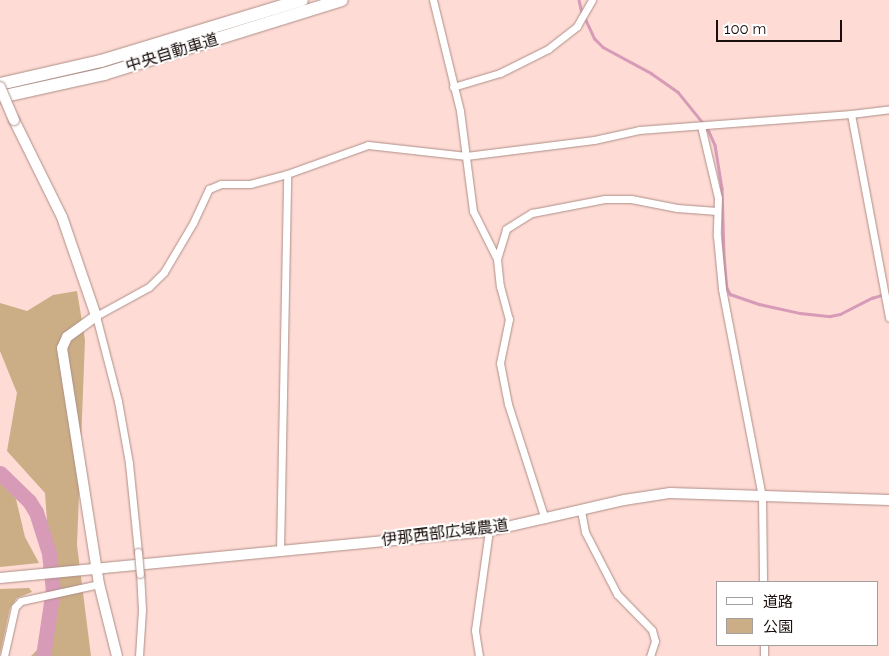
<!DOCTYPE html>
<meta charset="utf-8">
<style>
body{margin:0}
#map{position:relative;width:889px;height:656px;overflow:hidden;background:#fedbd4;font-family:Raleway,"Noto Sans JP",sans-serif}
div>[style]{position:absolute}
.green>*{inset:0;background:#cbae86}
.stream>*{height:2.5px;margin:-1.25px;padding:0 1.25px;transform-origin:1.25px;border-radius:1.25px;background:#d79bb8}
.river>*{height:15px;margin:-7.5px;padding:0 7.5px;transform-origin:7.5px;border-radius:7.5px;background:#d79bb8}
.roads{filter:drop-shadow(0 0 1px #ae8f88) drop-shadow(0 0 1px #ae8f88)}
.street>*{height:7px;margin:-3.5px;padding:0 3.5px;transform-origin:3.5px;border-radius:3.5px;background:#fff}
.secondary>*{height:10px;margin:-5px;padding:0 5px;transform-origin:5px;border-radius:5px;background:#fff}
.highway>*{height:12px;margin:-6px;padding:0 6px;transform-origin:6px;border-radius:6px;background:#fff}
.bridges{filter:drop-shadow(0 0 1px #ae8f88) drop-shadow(0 0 1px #ae8f88)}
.street-bridge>*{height:7px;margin:-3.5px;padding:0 3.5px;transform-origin:3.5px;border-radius:3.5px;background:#fff}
.secondary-bridge>*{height:10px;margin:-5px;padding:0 5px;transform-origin:5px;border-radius:5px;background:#fff}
span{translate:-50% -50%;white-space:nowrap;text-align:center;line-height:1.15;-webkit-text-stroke:4px #fff;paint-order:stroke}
.street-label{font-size:16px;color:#1a0f0c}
.legend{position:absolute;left:716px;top:581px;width:162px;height:65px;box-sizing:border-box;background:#fff;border:1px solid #a39f9e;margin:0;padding:6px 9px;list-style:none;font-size:15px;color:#1a0f0c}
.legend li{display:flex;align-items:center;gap:10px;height:25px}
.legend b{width:25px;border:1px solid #a39f9e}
.scale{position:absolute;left:716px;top:20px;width:126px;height:22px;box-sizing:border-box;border:2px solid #1a0f0c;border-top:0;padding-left:6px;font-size:15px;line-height:18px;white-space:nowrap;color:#1a0f0c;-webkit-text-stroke:4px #fff;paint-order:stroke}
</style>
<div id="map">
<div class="green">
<div style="clip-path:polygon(77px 291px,85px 340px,77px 545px,91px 656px,31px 656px,50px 637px,50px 563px,45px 493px,7px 451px,17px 393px,0 351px,0 303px,27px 311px,53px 295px)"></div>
<div style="clip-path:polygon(0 481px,16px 499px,25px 537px,39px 563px,0 567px)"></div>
<div style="clip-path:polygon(29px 588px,32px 592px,17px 598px,10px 608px,0 654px,0 589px)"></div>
</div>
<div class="stream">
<div style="left:579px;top:0;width:13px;rotate:77deg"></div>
<div style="left:585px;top:18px;width:23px;rotate:65deg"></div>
<div style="left:595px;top:39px;width:11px;rotate:45deg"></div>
<div style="left:603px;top:47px;width:55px;rotate:28.4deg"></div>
<div style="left:651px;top:73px;width:33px;rotate:35deg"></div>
<div style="left:678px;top:92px;width:40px;rotate:51deg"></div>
<div style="left:707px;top:127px;width:20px;rotate:66deg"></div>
<div style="left:715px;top:145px;width:44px;rotate:80.8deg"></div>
<div style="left:722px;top:188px;width:68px;rotate:88.3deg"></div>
<div style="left:724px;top:256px;width:32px;rotate:85deg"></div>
<div style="left:727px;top:288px;width:7px;rotate:63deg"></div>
<div style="left:730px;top:294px;width:31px;rotate:19deg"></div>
<div style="left:759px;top:304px;width:42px;rotate:12.4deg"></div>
<div style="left:800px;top:313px;width:30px;rotate:6deg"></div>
<div style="left:830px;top:316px;width:10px;rotate:-11deg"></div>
<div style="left:840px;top:314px;width:36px;rotate:-27deg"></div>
<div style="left:872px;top:298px;width:13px;rotate:-18deg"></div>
<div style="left:884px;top:294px;width:5px;rotate:11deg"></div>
</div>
<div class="river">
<div style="left:0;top:473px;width:40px;rotate:44deg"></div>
<div style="left:29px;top:501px;width:13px;rotate:58deg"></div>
<div style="left:36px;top:512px;width:43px;rotate:72.4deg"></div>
<div style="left:49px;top:553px;width:36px;rotate:84deg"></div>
<div style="left:53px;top:589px;width:68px;rotate:98.5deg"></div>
</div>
<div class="roads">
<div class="street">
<div style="left:433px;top:0;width:114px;rotate:76.3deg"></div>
<div style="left:460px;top:111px;width:101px;rotate:82.6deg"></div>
<div style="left:473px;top:211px;width:54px;rotate:63.4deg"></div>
<div style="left:497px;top:259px;width:27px;rotate:84deg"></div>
<div style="left:500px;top:286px;width:34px;rotate:75deg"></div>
<div style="left:509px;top:319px;width:45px;rotate:101.6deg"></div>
<div style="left:500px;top:363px;width:42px;rotate:79deg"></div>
<div style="left:508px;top:404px;width:121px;rotate:72.2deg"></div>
<div style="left:453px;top:87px;width:49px;rotate:-16.6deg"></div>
<div style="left:500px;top:73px;width:54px;rotate:-26.6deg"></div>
<div style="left:548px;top:49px;width:37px;rotate:-38deg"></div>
<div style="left:577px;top:26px;width:30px;rotate:-60deg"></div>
<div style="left:851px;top:114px;width:207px;rotate:79.4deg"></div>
<div style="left:701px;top:126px;width:74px;rotate:76.7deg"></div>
<div style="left:718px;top:198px;width:38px;rotate:92deg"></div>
<div style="left:717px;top:236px;width:53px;rotate:84.6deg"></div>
<div style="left:722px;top:289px;width:211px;rotate:79.1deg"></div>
<div style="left:762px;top:496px;width:86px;rotate:89.3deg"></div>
<div style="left:497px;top:259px;width:31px;rotate:-73deg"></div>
<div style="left:506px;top:229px;width:31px;rotate:-32deg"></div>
<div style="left:532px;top:213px;width:74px;rotate:-10.9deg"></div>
<div style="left:605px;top:199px;width:26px"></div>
<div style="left:631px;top:199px;width:47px;rotate:11.1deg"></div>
<div style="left:677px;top:208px;width:40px;rotate:4.3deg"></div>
<div style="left:581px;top:511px;width:21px;rotate:79deg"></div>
<div style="left:585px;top:532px;width:70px;rotate:62.7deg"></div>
<div style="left:617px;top:594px;width:50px;rotate:45.8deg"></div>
<div style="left:652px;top:630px;width:11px;rotate:75deg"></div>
<div style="left:655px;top:641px;width:16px;rotate:108deg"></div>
<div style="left:280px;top:551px;width:377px;rotate:-88.9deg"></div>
<div style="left:138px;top:552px;width:89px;rotate:-95.8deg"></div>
<div style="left:129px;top:463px;width:63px;rotate:-100.1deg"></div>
<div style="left:118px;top:401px;width:88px;rotate:-104.5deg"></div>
<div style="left:96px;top:316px;width:60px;rotate:-28.7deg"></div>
<div style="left:149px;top:287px;width:21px;rotate:-45deg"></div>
<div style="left:164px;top:272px;width:57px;rotate:-59.4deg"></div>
<div style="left:193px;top:223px;width:38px;rotate:-65deg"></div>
<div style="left:209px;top:189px;width:13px;rotate:-23deg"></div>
<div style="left:221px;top:184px;width:29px"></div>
<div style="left:250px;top:184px;width:38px;rotate:-15deg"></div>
<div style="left:287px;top:174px;width:86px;rotate:-19.7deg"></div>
<div style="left:368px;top:145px;width:99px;rotate:6.4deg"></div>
<div style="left:466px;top:156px;width:129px;rotate:-7.1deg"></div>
<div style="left:594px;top:140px;width:46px;rotate:-12.5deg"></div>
<div style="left:639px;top:130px;width:213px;rotate:-4.3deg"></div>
<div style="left:851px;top:114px;width:38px;rotate:-7deg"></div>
<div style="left:764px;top:645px;width:11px;rotate:90deg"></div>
<div style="left:4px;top:656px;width:50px;rotate:-77.3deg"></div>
<div style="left:15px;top:607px;width:8px;rotate:-45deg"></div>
<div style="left:21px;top:601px;width:80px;rotate:-12.3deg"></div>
<div style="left:139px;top:656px;width:46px;rotate:-86.3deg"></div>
<div style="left:142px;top:610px;width:36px;rotate:-93deg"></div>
<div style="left:479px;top:656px;width:26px;rotate:-99deg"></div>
<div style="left:475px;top:630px;width:100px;rotate:-82deg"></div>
</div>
<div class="secondary">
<div style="left:14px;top:120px;width:108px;rotate:63.7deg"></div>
<div style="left:62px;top:217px;width:105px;rotate:71deg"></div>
<div style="left:96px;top:316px;width:36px;rotate:144deg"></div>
<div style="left:67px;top:337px;width:12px;rotate:114deg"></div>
<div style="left:62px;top:348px;width:239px;rotate:81.1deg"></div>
<div style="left:99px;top:584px;width:74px;rotate:76deg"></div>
<div style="left:0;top:578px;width:491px;rotate:-5.5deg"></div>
<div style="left:489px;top:531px;width:139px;rotate:-12.9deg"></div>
<div style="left:624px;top:500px;width:47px;rotate:-8.7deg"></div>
<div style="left:670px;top:493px;width:219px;rotate:1.8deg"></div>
</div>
<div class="highway">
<div style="left:0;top:84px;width:104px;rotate:-12.8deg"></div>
<div style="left:101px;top:61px;width:210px;rotate:-16.9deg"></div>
<div style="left:0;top:97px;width:107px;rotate:-12.5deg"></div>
<div style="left:104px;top:74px;width:249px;rotate:-17.3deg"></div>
</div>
</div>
<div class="bridges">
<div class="street-bridge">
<div style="left:138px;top:552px;width:22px;rotate:85deg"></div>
</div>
<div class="secondary-bridge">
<div style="left:0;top:87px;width:36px;rotate:67deg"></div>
</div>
</div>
<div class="street-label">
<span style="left:172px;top:53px;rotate:-17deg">中央自動車道</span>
<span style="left:445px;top:533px;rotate:-7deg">伊那西部広域農道</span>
</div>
<ul class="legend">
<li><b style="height:6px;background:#fff"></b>道路</li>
<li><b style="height:14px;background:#cbae86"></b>公園</li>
</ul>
<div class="scale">100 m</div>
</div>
